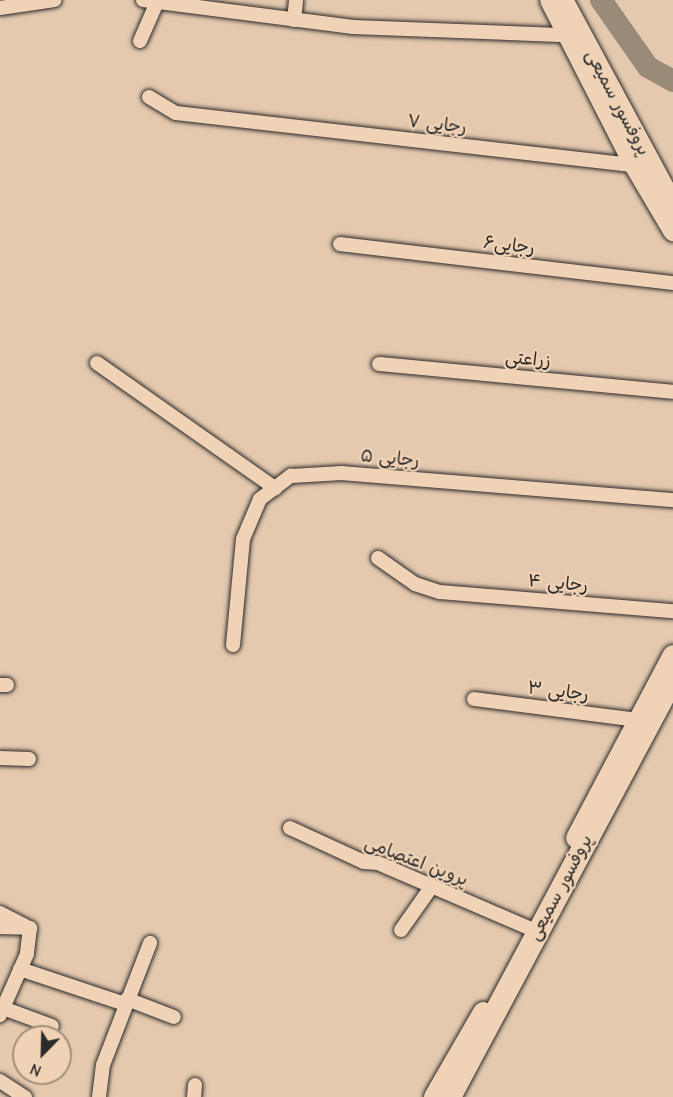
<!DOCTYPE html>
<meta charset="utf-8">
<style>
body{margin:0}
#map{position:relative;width:673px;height:1097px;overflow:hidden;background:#e4c9ae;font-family:"Comic Neue","Playpen Sans Arabic",sans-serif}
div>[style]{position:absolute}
.river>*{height:22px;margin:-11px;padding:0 11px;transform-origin:11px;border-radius:11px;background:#9a8b79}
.roads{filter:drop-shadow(0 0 2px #2b2b2b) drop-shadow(0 0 2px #2b2b2b)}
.minor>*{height:14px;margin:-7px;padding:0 7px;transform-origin:7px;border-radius:7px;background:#f0d3b6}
.secondary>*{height:20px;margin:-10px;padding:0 10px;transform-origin:10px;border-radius:10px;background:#f0d3b6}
.primary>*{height:22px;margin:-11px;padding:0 11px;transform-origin:11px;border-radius:11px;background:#f0d3b6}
span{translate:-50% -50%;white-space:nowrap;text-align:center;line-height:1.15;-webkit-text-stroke:4.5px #f0d3b6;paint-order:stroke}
.street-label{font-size:18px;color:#2b2b2b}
.north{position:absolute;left:12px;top:1025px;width:60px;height:60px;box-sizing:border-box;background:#f0d3b6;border:2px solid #a1907e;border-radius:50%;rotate:203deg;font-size:16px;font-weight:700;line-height:24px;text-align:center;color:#2b2b2b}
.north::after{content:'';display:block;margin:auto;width:21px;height:27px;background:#2b2b2b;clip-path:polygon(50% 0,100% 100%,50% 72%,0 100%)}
</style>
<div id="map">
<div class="river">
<div style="left:601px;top:0;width:82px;rotate:55deg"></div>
<div style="left:648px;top:67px;width:29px;rotate:29deg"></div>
</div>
<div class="roads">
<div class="minor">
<div style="left:143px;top:0;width:212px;rotate:7.3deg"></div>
<div style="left:353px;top:27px;width:213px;rotate:2.2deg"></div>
<div style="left:0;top:8px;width:55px;rotate:-8.4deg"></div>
<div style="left:294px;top:20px;width:20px;rotate:-84deg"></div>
<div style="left:140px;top:41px;width:43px;rotate:-66.4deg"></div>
<div style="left:149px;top:97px;width:31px;rotate:31deg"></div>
<div style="left:176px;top:113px;width:461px;rotate:6.5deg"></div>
<div style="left:340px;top:244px;width:335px;rotate:6.7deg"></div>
<div style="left:97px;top:363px;width:218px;rotate:35.1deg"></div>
<div style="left:379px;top:364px;width:295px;rotate:5.4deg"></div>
<div style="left:378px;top:558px;width:45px;rotate:35.1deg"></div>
<div style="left:415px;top:584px;width:26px;rotate:18deg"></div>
<div style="left:440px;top:592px;width:234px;rotate:4.7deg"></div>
<div style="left:233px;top:645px;width:106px;rotate:-84.6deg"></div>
<div style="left:243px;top:539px;width:43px;rotate:-67deg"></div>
<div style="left:260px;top:499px;width:39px;rotate:-37deg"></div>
<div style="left:291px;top:476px;width:51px;rotate:-3.4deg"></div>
<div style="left:342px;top:473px;width:332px;rotate:4.7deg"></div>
<div style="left:0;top:685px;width:7px"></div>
<div style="left:474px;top:699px;width:164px;rotate:7.3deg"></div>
<div style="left:0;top:758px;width:29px;rotate:2deg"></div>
<div style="left:290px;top:828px;width:81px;rotate:24.7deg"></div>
<div style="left:364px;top:862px;width:14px;rotate:4deg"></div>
<div style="left:378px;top:863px;width:164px;rotate:23.3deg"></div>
<div style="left:0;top:913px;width:34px;rotate:27deg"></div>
<div style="left:30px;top:928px;width:26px;rotate:97deg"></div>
<div style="left:27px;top:954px;width:67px;rotate:113.9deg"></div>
<div style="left:0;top:927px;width:25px;rotate:2deg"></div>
<div style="left:401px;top:930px;width:54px;rotate:-54.8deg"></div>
<div style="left:20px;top:969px;width:111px;rotate:18.4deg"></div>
<div style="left:127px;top:999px;width:50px;rotate:21deg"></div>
<div style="left:3px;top:1008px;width:52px;rotate:20.2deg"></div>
<div style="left:0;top:1081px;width:30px;rotate:33deg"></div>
<div style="left:99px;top:1097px;width:32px;rotate:-83deg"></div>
<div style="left:103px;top:1065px;width:131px;rotate:-68.9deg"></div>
<div style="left:194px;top:1097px;width:12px;rotate:-85deg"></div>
</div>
<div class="secondary">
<div style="left:550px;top:0;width:185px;rotate:63deg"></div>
<div style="left:634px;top:165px;width:77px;rotate:59.4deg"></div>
<div style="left:576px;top:838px;width:207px;rotate:-62.1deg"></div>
<div style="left:434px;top:1097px;width:98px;rotate:-60deg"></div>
</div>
<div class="primary">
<div style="left:562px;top:0;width:234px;rotate:61.7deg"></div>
<div style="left:450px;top:1097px;width:474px;rotate:-61.9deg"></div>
</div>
</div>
<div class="street-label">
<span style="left:617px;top:103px;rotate:62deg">پروفسور سمیعی</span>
<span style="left:437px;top:125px;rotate:6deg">رجایی ۷</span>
<span style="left:509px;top:246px;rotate:7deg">رجایی۶</span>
<span style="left:528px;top:360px;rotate:5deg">زراعتی</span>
<span style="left:390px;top:459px;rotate:5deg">رجایی ۵</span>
<span style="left:558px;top:584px;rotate:5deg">رجایی ۴</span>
<span style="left:558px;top:692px;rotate:7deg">رجایی ۳</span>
<span style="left:416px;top:862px;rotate:21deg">پروین اعتصامی</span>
<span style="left:561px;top:888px;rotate:-62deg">پروفسور سمیعی</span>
</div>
<div class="north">N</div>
</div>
